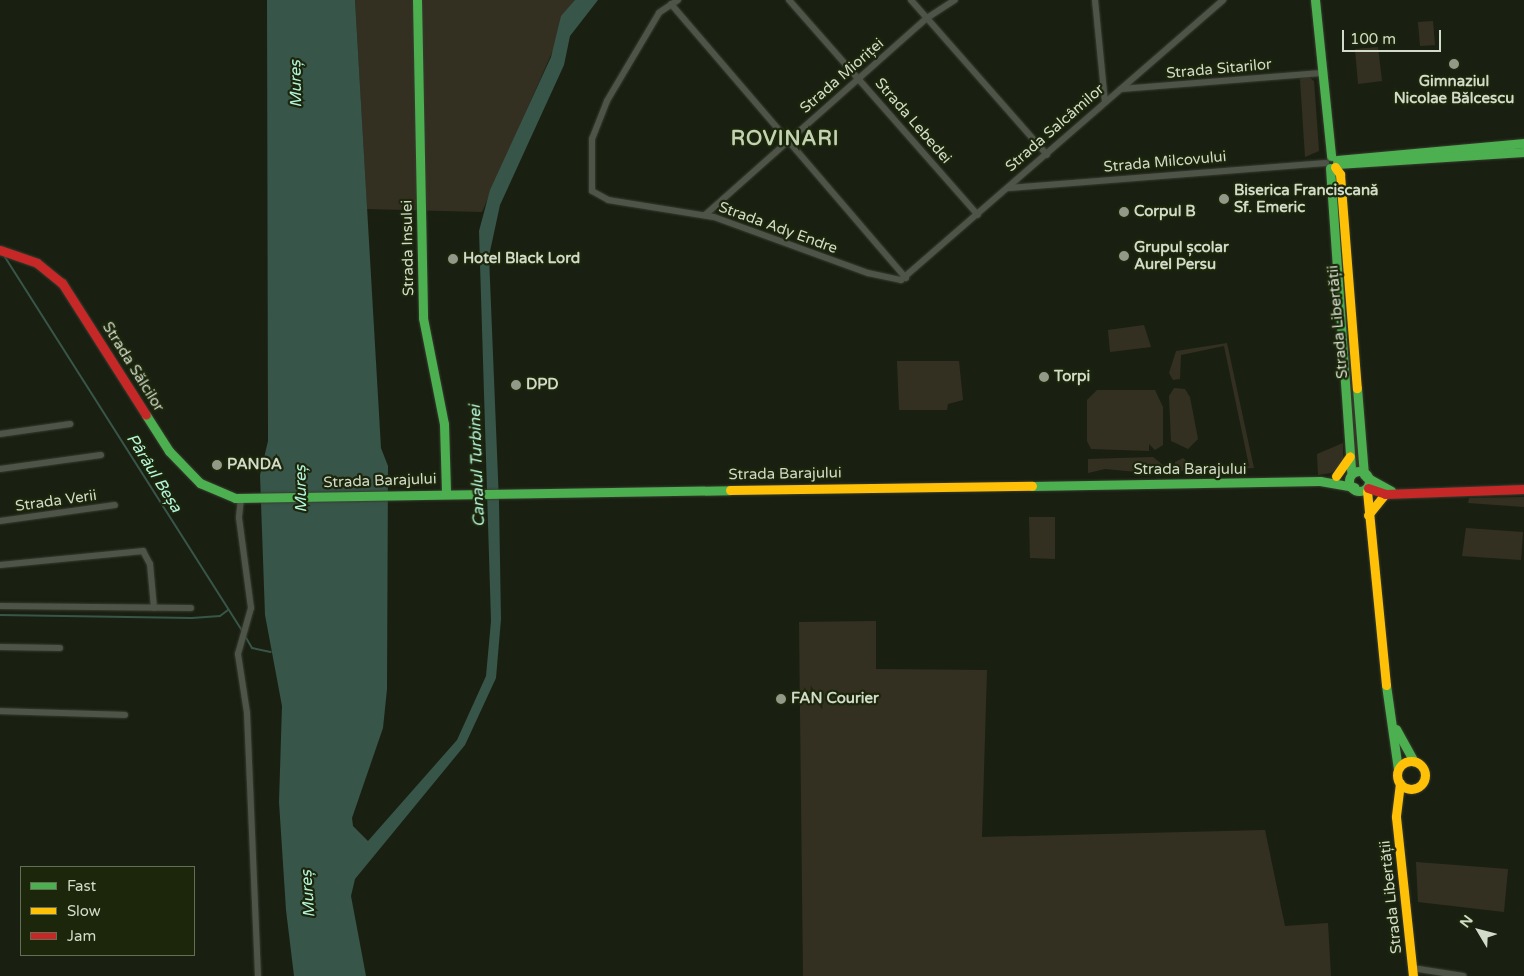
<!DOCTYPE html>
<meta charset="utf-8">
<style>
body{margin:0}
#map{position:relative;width:1524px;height:976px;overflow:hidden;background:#1a2011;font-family:"Varela Round",sans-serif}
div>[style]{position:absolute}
.green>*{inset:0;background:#343021}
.water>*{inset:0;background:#385549}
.stream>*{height:2px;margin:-1px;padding:0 1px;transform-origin:1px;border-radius:1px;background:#385549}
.roads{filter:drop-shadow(0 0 1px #373c30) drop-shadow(0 0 1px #373c30)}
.street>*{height:6px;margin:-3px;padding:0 3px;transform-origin:3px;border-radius:3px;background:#4f5449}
.fast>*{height:9px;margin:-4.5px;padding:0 4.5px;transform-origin:4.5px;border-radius:4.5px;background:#4caf50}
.fast>.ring{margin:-4.5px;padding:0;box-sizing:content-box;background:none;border:9px solid #4caf50;border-radius:50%}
.slow>*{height:9px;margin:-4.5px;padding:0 4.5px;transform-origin:4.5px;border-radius:4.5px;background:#ffc107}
.slow>.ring{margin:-4.5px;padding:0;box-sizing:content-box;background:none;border:9px solid #ffc107;border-radius:50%}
.jam>*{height:9px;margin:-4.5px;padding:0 4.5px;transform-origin:4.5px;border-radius:4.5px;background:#c62828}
.dots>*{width:14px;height:14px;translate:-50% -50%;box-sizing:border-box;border:2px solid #1b260b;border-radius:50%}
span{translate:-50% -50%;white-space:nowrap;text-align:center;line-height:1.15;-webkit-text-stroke:4.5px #1b260b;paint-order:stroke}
.street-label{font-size:15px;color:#d2dac9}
.poi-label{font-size:15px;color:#d2dac9;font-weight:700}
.left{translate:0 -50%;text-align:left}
.water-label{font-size:16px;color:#b5f4dc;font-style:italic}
.district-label{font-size:20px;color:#c3d3b1;font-weight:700;letter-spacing:1px}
.legend{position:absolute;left:20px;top:866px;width:175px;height:90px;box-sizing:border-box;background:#1b260b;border:1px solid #646e57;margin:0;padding:6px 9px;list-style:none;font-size:15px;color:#d2dac9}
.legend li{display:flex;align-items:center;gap:10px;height:25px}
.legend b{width:25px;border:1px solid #646e57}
.north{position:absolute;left:1454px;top:906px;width:50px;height:50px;-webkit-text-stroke:4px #1b260b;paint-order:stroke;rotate:307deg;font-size:14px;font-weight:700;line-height:20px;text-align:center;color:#d2dac9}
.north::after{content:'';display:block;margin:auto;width:18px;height:22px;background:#d2dac9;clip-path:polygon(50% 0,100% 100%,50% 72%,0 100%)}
.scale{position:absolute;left:1342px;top:30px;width:99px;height:22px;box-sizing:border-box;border:2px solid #d2dac9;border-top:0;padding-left:6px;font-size:15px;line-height:18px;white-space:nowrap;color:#d2dac9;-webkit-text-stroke:4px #1b260b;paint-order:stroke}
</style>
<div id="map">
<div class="green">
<div style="clip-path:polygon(355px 0,575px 0,482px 212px,367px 209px)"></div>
<div style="clip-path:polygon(1433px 21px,1435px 45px,1420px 46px,1418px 22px)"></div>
<div style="clip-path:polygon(1378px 47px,1382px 81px,1358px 84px,1355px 49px)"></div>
<div style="clip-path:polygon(1309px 77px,1314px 81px,1319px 151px,1305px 157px,1300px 79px)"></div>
<div style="clip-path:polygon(1340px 174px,1361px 472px,1355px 469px,1329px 176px)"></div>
<div style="clip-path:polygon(1144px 325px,1151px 347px,1110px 352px,1108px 330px)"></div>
<div style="clip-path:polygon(1227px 343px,1254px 468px,1174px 471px,1175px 462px,1183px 458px,1196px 470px,1249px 466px,1224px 346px,1181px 355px,1180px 379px,1173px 380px,1169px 373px,1176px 351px)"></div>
<div style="clip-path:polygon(897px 361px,959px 361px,963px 400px,948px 404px,947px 410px,899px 410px)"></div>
<div style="clip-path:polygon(1174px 388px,1185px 389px,1190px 397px,1198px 439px,1188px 449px,1171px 441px,1169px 396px)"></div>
<div style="clip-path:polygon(1097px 390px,1155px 390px,1163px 407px,1163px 445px,1155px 450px,1149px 444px,1149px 451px,1091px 449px,1087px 441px,1087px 400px)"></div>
<div style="clip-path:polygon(1343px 443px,1343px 464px,1331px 473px,1318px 475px,1317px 454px)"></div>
<div style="clip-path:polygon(1153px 457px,1164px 466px,1148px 466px,1148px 473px,1105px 469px,1088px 473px,1088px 459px)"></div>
<div style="clip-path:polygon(1524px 497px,1524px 507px,1468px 503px,1469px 498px)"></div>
<div style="clip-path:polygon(1029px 517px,1055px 517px,1055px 559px,1030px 558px)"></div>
<div style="clip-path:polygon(1466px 528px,1523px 532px,1521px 560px,1462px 556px)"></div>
<div style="clip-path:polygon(876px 621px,876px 669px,987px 670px,982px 837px,1265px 830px,1285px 926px,1328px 923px,1331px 976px,803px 976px,799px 622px)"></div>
<div style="clip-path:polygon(1416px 862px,1508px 869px,1504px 912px,1418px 902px)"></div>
</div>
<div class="water">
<div style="clip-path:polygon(267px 0,355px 0,381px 448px,388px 466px,387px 689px,383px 728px,352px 818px,353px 826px,368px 841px,457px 740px,486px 676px,491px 621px,479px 231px,490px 190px,551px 57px,561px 16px,575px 0,598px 0,570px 36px,564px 65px,500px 205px,489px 256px,499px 502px,501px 619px,496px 678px,465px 745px,355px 879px,351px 896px,366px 976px,294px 976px,286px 910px,279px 802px,282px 706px,265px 615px,260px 475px,268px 441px)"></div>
</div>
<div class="stream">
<div style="left:3px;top:254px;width:448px;rotate:57.6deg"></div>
<div style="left:0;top:615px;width:192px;rotate:0.9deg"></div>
<div style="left:192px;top:618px;width:28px;rotate:-4deg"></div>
<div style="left:220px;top:616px;width:10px;rotate:-37deg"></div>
<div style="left:245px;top:636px;width:14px;rotate:60deg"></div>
<div style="left:252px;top:648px;width:19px;rotate:12deg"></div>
</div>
<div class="roads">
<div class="street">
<div style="left:678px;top:0;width:23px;rotate:146deg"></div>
<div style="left:659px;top:13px;width:102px;rotate:120.6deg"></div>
<div style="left:607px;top:101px;width:41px;rotate:111.5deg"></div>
<div style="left:592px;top:139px;width:52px;rotate:90deg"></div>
<div style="left:592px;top:191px;width:18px;rotate:29deg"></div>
<div style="left:608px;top:200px;width:107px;rotate:9.1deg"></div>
<div style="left:714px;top:217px;width:164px;rotate:20deg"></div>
<div style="left:868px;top:273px;width:34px;rotate:12deg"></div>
<div style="left:901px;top:280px;width:427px;rotate:-41deg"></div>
<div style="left:789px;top:0;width:286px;rotate:48.7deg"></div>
<div style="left:911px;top:0;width:206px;rotate:48.7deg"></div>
<div style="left:1095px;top:0;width:102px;rotate:84.4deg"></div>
<div style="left:671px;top:4px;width:361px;rotate:49.4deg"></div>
<div style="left:1121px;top:89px;width:201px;rotate:-4.6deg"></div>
<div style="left:1009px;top:188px;width:318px;rotate:-4.5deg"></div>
<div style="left:705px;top:215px;width:297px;rotate:-41.6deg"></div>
<div style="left:927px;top:18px;width:33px;rotate:-33deg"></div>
<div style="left:0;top:434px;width:71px;rotate:-8.1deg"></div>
<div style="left:0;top:469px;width:102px;rotate:-7.9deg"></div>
<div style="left:241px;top:498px;width:20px;rotate:96deg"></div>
<div style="left:239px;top:518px;width:91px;rotate:82.4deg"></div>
<div style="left:251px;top:608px;width:48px;rotate:105.8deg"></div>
<div style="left:238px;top:654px;width:60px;rotate:81.3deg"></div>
<div style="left:247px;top:713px;width:263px;rotate:87.6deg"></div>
<div style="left:0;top:521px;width:116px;rotate:-7.9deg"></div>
<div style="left:0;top:565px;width:144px;rotate:-5.6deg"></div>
<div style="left:143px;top:551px;width:15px;rotate:62deg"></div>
<div style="left:150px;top:564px;width:44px;rotate:84.8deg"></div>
<div style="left:0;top:606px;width:191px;rotate:0.6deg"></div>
<div style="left:0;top:647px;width:60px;rotate:1deg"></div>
<div style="left:0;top:711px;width:125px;rotate:1.8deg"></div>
<div style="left:1412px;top:968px;width:52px;rotate:8.9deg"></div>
</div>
<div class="fast">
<div style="left:417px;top:0;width:318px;rotate:88.9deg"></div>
<div style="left:423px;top:318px;width:108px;rotate:78.8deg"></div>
<div style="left:444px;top:424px;width:69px;rotate:88.3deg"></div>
<div style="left:1315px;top:0;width:157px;rotate:84.1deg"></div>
<div style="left:1337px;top:160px;width:188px;rotate:-5.2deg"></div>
<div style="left:1337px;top:164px;width:187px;rotate:-3.7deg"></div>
<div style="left:1330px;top:168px;width:304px;rotate:86deg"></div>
<div style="left:1357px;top:388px;width:87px;rotate:85.4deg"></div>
<div style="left:146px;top:415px;width:43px;rotate:57.4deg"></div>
<div style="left:169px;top:451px;width:45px;rotate:45.9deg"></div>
<div style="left:200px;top:483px;width:38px;rotate:23deg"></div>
<div style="left:235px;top:498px;width:495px;rotate:-0.9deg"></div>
<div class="ring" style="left:1349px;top:471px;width:11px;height:11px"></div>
<div style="left:1366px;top:477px;width:29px;rotate:29deg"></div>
<div style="left:1032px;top:486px;width:288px;rotate:-1deg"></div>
<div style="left:1320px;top:481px;width:35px;rotate:10deg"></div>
<div style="left:1386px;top:685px;width:85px;rotate:81.9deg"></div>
<div style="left:1396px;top:729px;width:37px;rotate:61deg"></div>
</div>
<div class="slow">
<div style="left:1335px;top:167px;width:9px;rotate:54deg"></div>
<div style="left:1340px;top:174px;width:215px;rotate:85.5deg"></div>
<div style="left:1336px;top:476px;width:24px;rotate:-55deg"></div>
<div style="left:730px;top:490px;width:302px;rotate:-0.8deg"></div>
<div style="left:1367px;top:491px;width:195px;rotate:84.4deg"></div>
<div style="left:1368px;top:515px;width:27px;rotate:-51deg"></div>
<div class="ring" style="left:1397px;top:761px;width:19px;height:19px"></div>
<div style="left:1400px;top:783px;width:34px;rotate:97deg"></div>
<div style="left:1396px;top:817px;width:160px;rotate:83.9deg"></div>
</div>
<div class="jam">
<div style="left:0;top:250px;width:39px;rotate:19deg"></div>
<div style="left:37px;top:263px;width:32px;rotate:39deg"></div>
<div style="left:62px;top:283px;width:156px;rotate:57.5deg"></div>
<div style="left:1368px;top:488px;width:18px;rotate:19deg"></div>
<div style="left:1385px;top:494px;width:139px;rotate:-2.1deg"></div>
</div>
</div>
<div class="dots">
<div style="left:1454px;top:64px;background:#929989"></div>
<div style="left:1224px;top:199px;background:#929989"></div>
<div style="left:1124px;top:212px;background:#929989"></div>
<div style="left:1124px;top:256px;background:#929989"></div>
<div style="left:453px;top:259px;background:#929989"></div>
<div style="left:1044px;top:377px;background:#929989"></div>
<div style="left:516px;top:385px;background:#929989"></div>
<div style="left:217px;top:465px;background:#929989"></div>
<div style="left:781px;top:699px;background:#929989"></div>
</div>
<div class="street-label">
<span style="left:1219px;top:69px;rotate:-5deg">Strada Sitarilor</span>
<span style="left:842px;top:76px;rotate:-41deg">Strada Mioriței</span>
<span style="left:913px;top:121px;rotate:49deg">Strada Lebedei</span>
<span style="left:1055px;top:128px;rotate:-41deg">Strada Salcâmilor</span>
<span style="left:1165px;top:162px;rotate:-5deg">Strada Milcovului</span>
<span style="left:778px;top:228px;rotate:20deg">Strada Ady Endre</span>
<span style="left:408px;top:248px;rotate:-91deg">Strada Insulei</span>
<span style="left:1338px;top:322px;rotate:-95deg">Strada Libertății</span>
<span style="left:133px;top:367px;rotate:58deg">Strada Sălcilor</span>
<span style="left:1190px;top:470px">Strada Barajului</span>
<span style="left:785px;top:474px;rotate:-1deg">Strada Barajului</span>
<span style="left:380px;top:481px;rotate:-2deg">Strada Barajului</span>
<span style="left:56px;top:501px;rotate:-8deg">Strada Verii</span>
<span style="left:1391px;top:897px;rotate:-96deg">Strada Libertății</span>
</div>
<div class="poi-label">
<span style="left:1454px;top:90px">Gimnaziul<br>Nicolae Bălcescu</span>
<span class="left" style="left:1234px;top:199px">Biserica Franciscană<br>Sf. Emeric</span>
<span class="left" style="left:1134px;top:212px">Corpul B</span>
<span class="left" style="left:1134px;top:256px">Grupul școlar<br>Aurel Persu</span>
<span class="left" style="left:463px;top:259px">Hotel Black Lord</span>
<span class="left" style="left:1054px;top:377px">Torpi</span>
<span class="left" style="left:526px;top:385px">DPD</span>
<span class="left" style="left:227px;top:465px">PANDA</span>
<span class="left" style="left:791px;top:699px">FAN Courier</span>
</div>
<div class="water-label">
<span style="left:296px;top:84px;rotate:-91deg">Mureș</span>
<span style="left:477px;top:466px;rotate:-92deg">Canalul Turbinei</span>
<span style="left:154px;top:473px;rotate:58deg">Pârâul Beșa</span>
<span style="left:301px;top:489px;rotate:-91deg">Mureș</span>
<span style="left:308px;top:894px;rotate:-94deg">Mureș</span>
</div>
<div class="district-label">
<span style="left:785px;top:139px">ROVINARI</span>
</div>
<ul class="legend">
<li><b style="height:6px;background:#4caf50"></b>Fast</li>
<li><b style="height:6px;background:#ffc107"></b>Slow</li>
<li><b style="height:6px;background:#c62828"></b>Jam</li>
</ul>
<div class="north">N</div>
<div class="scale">100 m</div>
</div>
